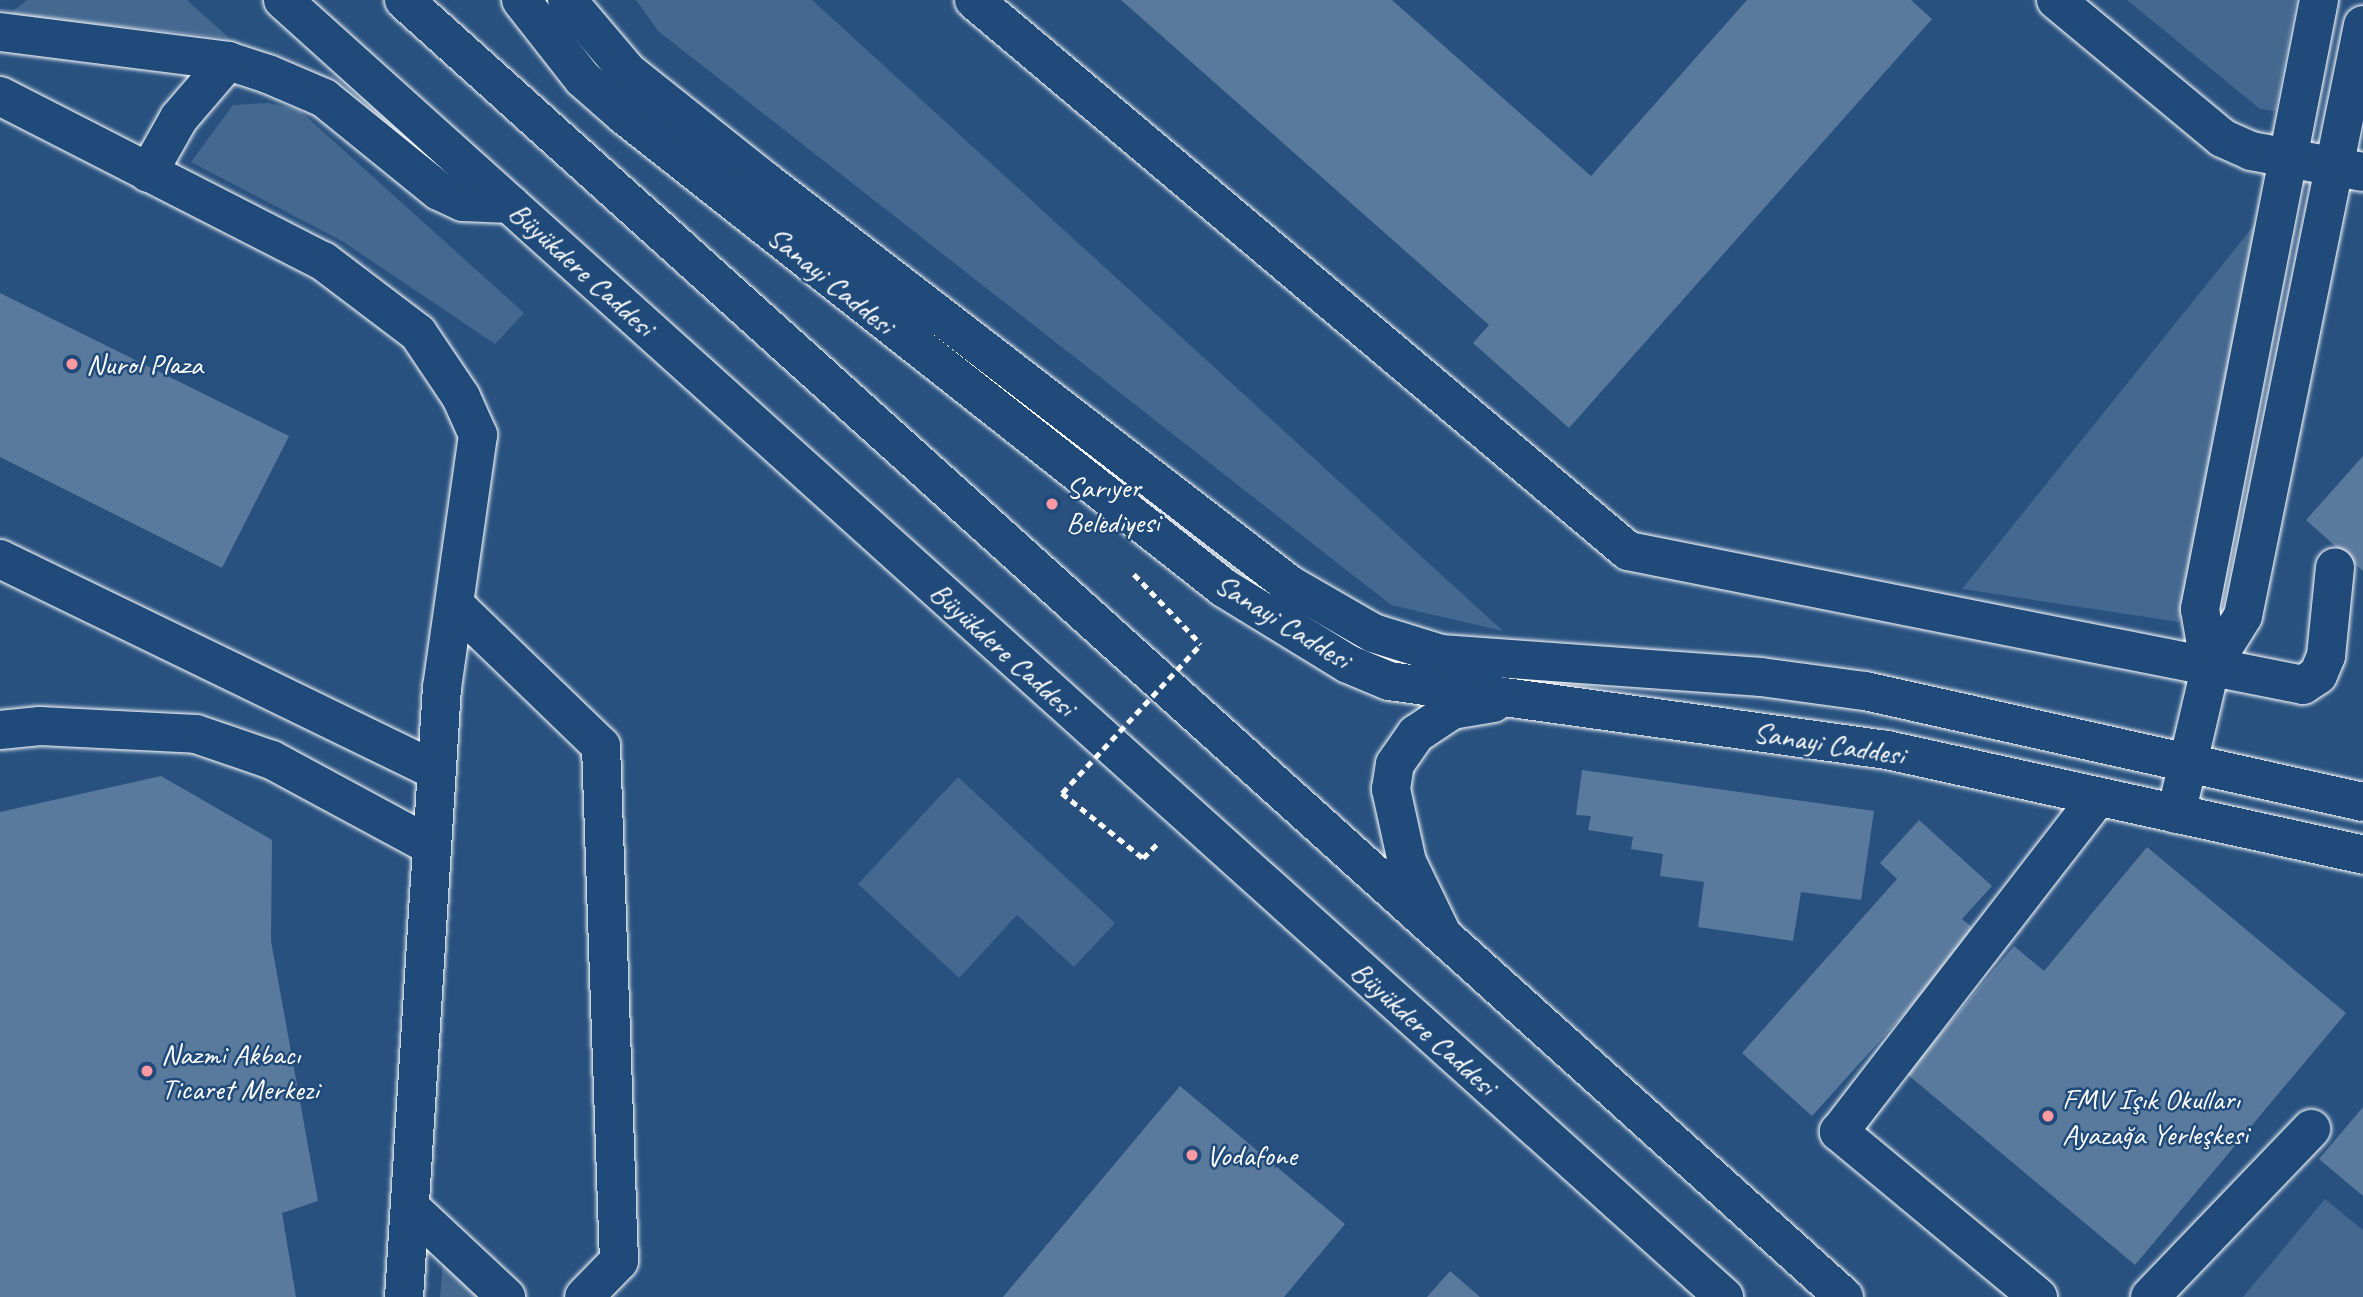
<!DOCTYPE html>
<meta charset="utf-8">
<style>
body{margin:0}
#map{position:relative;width:2363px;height:1297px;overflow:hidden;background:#28517f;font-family:Caveat,sans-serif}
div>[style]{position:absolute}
.green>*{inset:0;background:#446890}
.building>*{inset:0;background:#5a7a9d}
.path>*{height:4.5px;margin-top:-2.25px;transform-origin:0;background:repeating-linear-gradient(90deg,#fff 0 7px,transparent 0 12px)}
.roads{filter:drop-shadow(0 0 2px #fff) drop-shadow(0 0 2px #fff)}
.minor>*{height:38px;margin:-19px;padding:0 19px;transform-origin:19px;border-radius:19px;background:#1f4a7a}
.major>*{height:38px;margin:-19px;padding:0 19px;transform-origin:19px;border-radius:19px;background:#1f4a7a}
.path-bridge>*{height:4.5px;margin-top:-2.25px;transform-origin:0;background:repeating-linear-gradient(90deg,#fff 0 7px,transparent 0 12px)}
.dots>*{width:19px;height:19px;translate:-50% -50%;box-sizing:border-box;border:4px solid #1f4a7a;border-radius:50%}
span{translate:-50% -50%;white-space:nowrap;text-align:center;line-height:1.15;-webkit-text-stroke:5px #1f4a7a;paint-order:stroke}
.street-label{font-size:30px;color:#fff}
.poi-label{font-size:30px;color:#fff}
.left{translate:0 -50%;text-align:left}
</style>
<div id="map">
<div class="green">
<div style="clip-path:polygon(27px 0,187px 0,229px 38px,8px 15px)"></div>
<div style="clip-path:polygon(636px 0,812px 0,1503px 631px,1391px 605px,658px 31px)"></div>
<div style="clip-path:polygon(2127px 0,2296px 0,2275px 111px,2260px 109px)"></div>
<div style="clip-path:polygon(268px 103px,298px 109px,524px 313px,495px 344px,342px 241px,191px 162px,233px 105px)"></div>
<div style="clip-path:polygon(2260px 218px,2179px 622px,1962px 589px)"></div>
<div style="clip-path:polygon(958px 777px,1115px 923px,1074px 967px,1017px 915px,959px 978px,858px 884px)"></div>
<div style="clip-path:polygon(2325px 1199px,2363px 1230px,2363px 1297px,2243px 1297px)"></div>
<div style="clip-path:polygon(443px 1262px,478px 1297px,440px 1297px)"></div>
</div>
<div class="building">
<div style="clip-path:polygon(1121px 0,1392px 0,1591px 176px,1747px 0,1911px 0,1932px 19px,1569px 428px,1473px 343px,1489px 325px)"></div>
<div style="clip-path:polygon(0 293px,289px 436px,222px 568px,0 457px)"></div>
<div style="clip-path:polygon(2363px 456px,2363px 571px,2306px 520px)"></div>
<div style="clip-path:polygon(1582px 770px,1874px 811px,1861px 900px,1801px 892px,1793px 941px,1698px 927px,1704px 882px,1660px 876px,1663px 854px,1631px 849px,1633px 837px,1588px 830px,1591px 816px,1576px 815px)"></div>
<div style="clip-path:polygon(161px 776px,272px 840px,271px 941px,318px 1201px,282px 1213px,296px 1297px,0 1297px,0 812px)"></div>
<div style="clip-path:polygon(1919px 820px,1992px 886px,1962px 919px,1978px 932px,1812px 1116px,1742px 1053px,1897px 879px,1880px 863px)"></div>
<div style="clip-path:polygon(2147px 847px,2346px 1013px,2135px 1265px,1907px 1074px,2014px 946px,2044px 971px)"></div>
<div style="clip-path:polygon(1180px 1086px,1345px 1224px,1284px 1297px,1003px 1297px)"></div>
<div style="clip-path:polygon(2363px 1107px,2363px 1196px,2319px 1159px)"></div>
<div style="clip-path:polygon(1450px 1271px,1480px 1297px,1427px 1297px)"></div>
</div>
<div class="path">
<div style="left:1134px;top:574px;width:97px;rotate:46.3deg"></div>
<div style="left:1062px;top:793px;width:104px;rotate:38.7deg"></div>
<div style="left:1143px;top:858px;width:21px;rotate:-45deg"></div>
</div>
<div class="roads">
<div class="minor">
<div style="left:521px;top:0;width:100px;rotate:51.9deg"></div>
<div style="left:583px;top:79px;width:55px;rotate:41.3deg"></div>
<div style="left:624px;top:115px;width:764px;rotate:38.25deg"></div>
<div style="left:1224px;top:588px;width:145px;rotate:31.5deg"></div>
<div style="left:1348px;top:664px;width:44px;rotate:22.5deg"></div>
<div style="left:1389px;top:681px;width:503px;rotate:7.89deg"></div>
<div style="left:1887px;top:750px;width:487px;rotate:12.4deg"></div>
<div style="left:567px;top:0;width:94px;rotate:49.7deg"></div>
<div style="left:628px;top:72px;width:175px;rotate:38.5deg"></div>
<div style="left:765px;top:181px;width:662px;rotate:37.58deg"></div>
<div style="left:1290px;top:585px;width:96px;rotate:30deg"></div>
<div style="left:1373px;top:633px;width:71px;rotate:17.2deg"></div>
<div style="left:1441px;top:654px;width:321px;rotate:4.1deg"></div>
<div style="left:1761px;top:677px;width:105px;rotate:7.7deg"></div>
<div style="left:1865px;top:691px;width:510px;rotate:12.57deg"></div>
<div style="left:974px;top:0;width:855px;rotate:40.11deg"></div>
<div style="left:1628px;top:551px;width:688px;rotate:11.23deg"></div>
<div style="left:2303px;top:685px;width:18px;rotate:-34deg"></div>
<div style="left:2318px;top:675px;width:21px;rotate:-67deg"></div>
<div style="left:2326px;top:656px;width:89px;rotate:-84.2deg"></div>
<div style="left:2056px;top:0;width:216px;rotate:39.7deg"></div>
<div style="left:2222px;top:138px;width:32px;rotate:24deg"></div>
<div style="left:2251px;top:151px;width:114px;rotate:10.6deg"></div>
<div style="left:2319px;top:0;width:621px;rotate:101.06deg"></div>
<div style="left:2200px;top:609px;width:61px;rotate:80.5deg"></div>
<div style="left:2210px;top:669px;width:62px;rotate:-58.1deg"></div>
<div style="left:2243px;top:616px;width:603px;rotate:-78.52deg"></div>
<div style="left:0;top:32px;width:230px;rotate:7.2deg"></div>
<div style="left:228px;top:61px;width:42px;rotate:18deg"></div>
<div style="left:268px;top:74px;width:61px;rotate:23.2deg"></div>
<div style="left:324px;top:98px;width:148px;rotate:39deg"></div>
<div style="left:439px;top:191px;width:26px;rotate:25deg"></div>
<div style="left:463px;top:202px;width:47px;rotate:2.4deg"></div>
<div style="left:0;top:96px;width:363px;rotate:27.1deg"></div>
<div style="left:323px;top:261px;width:119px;rotate:37.2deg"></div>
<div style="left:418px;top:333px;width:77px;rotate:56.1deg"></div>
<div style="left:461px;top:397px;width:42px;rotate:65.9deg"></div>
<div style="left:478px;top:435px;width:255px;rotate:98.1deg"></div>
<div style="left:442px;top:687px;width:611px;rotate:93.56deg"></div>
<div style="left:148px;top:173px;width:63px;rotate:-60.6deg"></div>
<div style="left:179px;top:118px;width:75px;rotate:-49.3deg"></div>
<div style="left:0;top:559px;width:485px;rotate:25.9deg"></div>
<div style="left:457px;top:607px;width:200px;rotate:44deg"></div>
<div style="left:601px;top:746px;width:515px;rotate:88deg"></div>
<div style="left:619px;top:1261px;width:50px;rotate:134.2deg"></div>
<div style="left:0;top:730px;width:40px;rotate:-5.7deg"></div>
<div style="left:40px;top:726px;width:156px;rotate:2.9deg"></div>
<div style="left:196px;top:734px;width:80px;rotate:18.9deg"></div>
<div style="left:272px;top:760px;width:181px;rotate:28.4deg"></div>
<div style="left:2176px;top:814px;width:149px;rotate:-76.8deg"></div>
<div style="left:1441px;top:932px;width:78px;rotate:-115.9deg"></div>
<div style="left:1407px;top:862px;width:75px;rotate:-102.4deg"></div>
<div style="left:1391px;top:789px;width:25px;rotate:-81deg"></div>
<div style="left:1395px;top:764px;width:37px;rotate:-55deg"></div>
<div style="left:1416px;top:734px;width:43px;rotate:-33.7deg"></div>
<div style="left:1452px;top:710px;width:42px;rotate:-9.7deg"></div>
<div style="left:412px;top:1209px;width:129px;rotate:43.1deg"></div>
<div style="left:2038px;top:1297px;width:259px;rotate:-140.3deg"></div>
<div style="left:1839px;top:1132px;width:423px;rotate:-52.3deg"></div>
<div style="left:2150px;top:1297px;width:233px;rotate:-46.2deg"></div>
</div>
<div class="major">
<div style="left:283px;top:0;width:1939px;rotate:41.99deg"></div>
<div style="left:404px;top:0;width:1938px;rotate:42.01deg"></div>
</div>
</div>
<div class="path-bridge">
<div style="left:1062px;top:793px;width:204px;rotate:-47deg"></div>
</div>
<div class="dots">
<div style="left:72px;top:364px;background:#ff9aa2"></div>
<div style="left:1052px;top:504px;background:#ff9aa2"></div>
<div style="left:147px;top:1071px;background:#ff9aa2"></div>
<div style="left:2048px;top:1116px;background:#ff9aa2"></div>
<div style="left:1192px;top:1155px;background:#ff9aa2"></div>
</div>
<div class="street-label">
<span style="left:582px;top:269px;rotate:42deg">Büyükdere Caddesi</span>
<span style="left:831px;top:280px;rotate:39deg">Sanayi Caddesi</span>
<span style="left:1283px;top:621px;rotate:32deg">Sanayi Caddesi</span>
<span style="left:1003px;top:649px;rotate:42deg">Büyükdere Caddesi</span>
<span style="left:1829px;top:743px;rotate:9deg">Sanayi Caddesi</span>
<span style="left:1424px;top:1028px;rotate:42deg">Büyükdere Caddesi</span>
</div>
<div class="poi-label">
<span class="left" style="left:86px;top:364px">Nurol Plaza</span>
<span class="left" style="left:1066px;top:504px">Sarıyer<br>Belediyesi</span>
<span class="left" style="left:161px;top:1071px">Nazmi Akbacı<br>Ticaret Merkezi</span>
<span class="left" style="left:2062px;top:1116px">FMV Işık Okulları<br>Ayazağa Yerleşkesi</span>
<span class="left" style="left:1206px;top:1155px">Vodafone</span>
</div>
</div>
